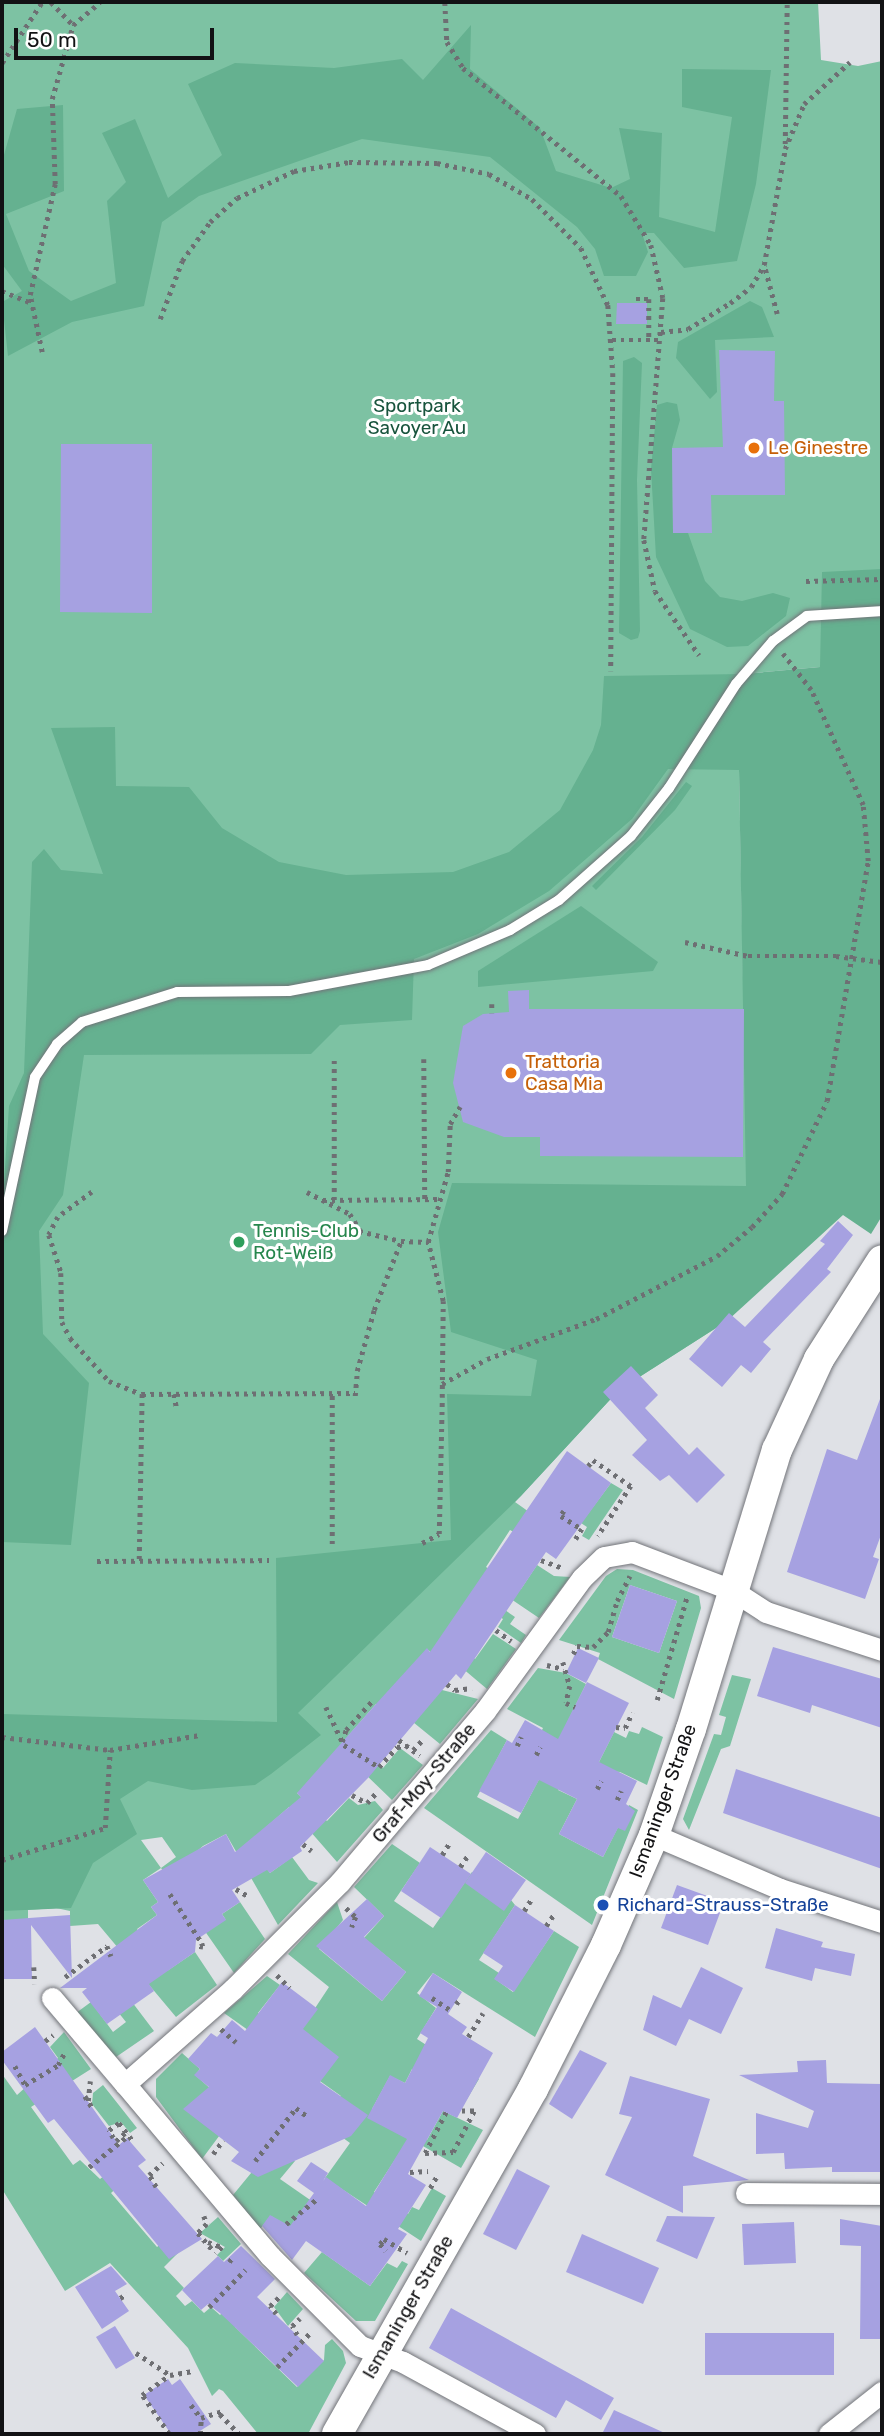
<!DOCTYPE html>
<meta charset="utf-8">
<style>
body{margin:0}
#map{position:relative;width:884px;height:2436px;overflow:hidden;background:#dfe1e6;font-family:Rubik,sans-serif}
div>[style]{position:absolute}
.green>*{inset:0;background:#7dc2a3}
.forest>*{inset:0;background:#65b190}
.building>*{inset:0;background:#a6a1e1}
.path>*{height:4.5px;margin-top:-2.25px;transform-origin:0;background:repeating-linear-gradient(90deg,#6e6f73 0 3.5px,transparent 0 8.5px)}
.roads{filter:drop-shadow(0 0 2px #727479) drop-shadow(0 0 2px #727479)}
.lane>*{height:10px;margin:-5px;padding:0 5px;transform-origin:5px;border-radius:5px;background:#fff}
.street>*{height:21px;margin:-10.5px;padding:0 10.5px;transform-origin:10.5px;border-radius:10.5px;background:#fff}
.secondary>*{height:30px;margin:-15px;padding:0 15px;transform-origin:15px;border-radius:15px;background:#fff}
.dots>*{width:19px;height:19px;translate:-50% -50%;box-sizing:border-box;border:4px solid #fff;border-radius:50%}
span{translate:-50% -50%;white-space:nowrap;text-align:center;line-height:1.15;-webkit-text-stroke:6px #fff;paint-order:stroke}
.park-label{font-size:19px;color:#18543d}
.food-label{font-size:19px;color:#c56008}
.left{translate:0 -50%;text-align:left}
.leisure-label{font-size:19px;color:#27864d}
.street-label{font-size:19px;color:#121214}
.transit-label{font-size:19px;color:#164399}
.frame{position:absolute;inset:0;border:4px solid #121214;pointer-events:none}
.scale{position:absolute;left:14px;top:28px;width:200px;height:32px;box-sizing:border-box;border:4px solid #121214;border-top:0;padding-left:9px;font-size:21px;line-height:24px;white-space:nowrap;color:#121214;-webkit-text-stroke:5px #fff;paint-order:stroke}
</style>
<div id="map">
<div class="green">
<div style="clip-path:polygon(evenodd,2px 2px,818px 2px,821px 60px,858px 66px,882px 61px,882px 655px,820px 667px,744px 674px,739px 770px,747px 1187px,741px 1187px,727px 1321px,619px 1390px,515px 1502px,539px 1519px,526px 1539px,510px 1530px,486px 1567px,521px 1589px,537px 1565px,554px 1576px,570px 1577px,539px 1618px,496px 1589px,489px 1599px,515px 1617px,510px 1624px,526px 1635px,521px 1643px,498px 1627px,503px 1619px,470px 1596px,442px 1636px,475px 1659px,493px 1634px,516px 1649px,487px 1689px,455px 1662px,449px 1668px,427px 1649px,442px 1690px,478px 1699px,440px 1744px,408px 1718px,401px 1726px,376px 1704px,348px 1736px,383px 1768px,400px 1748px,423px 1765px,392px 1800px,364px 1773px,297px 1793px,327px 1821px,349px 1798px,358px 1805px,375px 1801px,383px 1810px,337px 1862px,289px 1807px,248px 1843px,270px 1873px,292px 1857px,309px 1880px,318px 1883px,278px 1925px,226px 1834px,203px 1846px,173px 1872px,226px 1920px,222px 1914px,240px 1902px,265px 1939px,234px 1973px,161px 1868px,143px 1880px,158px 1902px,151px 1907px,157px 1915px,137px 1929px,139px 1932px,167px 1971px,195px 1952px,217px 1985px,176px 2017px,98px 1924px,70px 1926px,70px 1911px,56px 1908px,28px 1910px,28px 1920px,2px 1920px,2px 2px,162px 1837px,176px 1857px,161px 1868px,141px 1840px,162px 1837px)"></div>
<div style="clip-path:polygon(611px 1483px,623px 1490px,589px 1540px,582px 1536px,587px 1527px,581px 1523px)"></div>
<div style="clip-path:polygon(evenodd,617px 1569px,633px 1570px,699px 1596px,701px 1608px,674px 1699px,598px 1659px,600px 1653px,559px 1640px,606px 1576px,617px 1569px,630px 1585px,677px 1601px,659px 1653px,612px 1637px,630px 1585px)"></div>
<div style="clip-path:polygon(538px 1668px,566px 1673px,586px 1684px,558px 1741px,538px 1738px,543px 1728px,507px 1709px)"></div>
<div style="clip-path:polygon(732px 1675px,751px 1679px,730px 1746px,721px 1749px,689px 1830px,683px 1819px,714px 1734px,721px 1735px,726px 1717px,719px 1715px)"></div>
<div style="clip-path:polygon(642px 1727px,663px 1737px,647px 1785px,620px 1772px,595px 1770px,614px 1732px,626px 1738px,629px 1731px,639px 1734px)"></div>
<div style="clip-path:polygon(491px 1730px,507px 1740px,477px 1797px,518px 1819px,546px 1766px,565px 1777px,558px 1790px,577px 1799px,559px 1834px,603px 1857px,629px 1805px,638px 1810px,592px 1925px,424px 1808px)"></div>
<div style="clip-path:polygon(392px 1844px,420px 1863px,394px 1901px,433px 1928px,472px 1872px,511px 1900px,515px 1905px,479px 1960px,499px 1973px,495px 1979px,513px 1992px,554px 1931px,579px 1947px,535px 2037px,433px 1973px,417px 1993px,436px 2008px,417px 2039px,479px 2079px,467px 2099px,412px 2069px,405px 2083px,390px 2076px,372px 2109px,427px 2140px,443px 2111px,483px 2130px,461px 2168px,409px 2138px,374px 2192px,408px 2214px,412px 2207px,419px 2210px,432px 2188px,446px 2196px,421px 2241px,325px 2178px,350px 2143px,324px 2124px,341px 2096px,224px 2013px,267px 1976px,280px 1985px,258px 2013px,294px 2040px,329px 1987px,288px 1954px,337px 1902px,343px 1920px,319px 1949px,382px 2001px,406px 1972px,364px 1938px,384px 1916px,354px 1887px)"></div>
<div style="clip-path:polygon(91px 2002px,113px 2032px,126px 2022px,118px 2012px,132px 2002px,154px 2031px,116px 2057px,109px 2056px,76px 2013px)"></div>
<div style="clip-path:polygon(64px 2032px,91px 2069px,31px 2107px,73px 2165px,80px 2160px,100px 2179px,109px 2172px,120px 2185px,111px 2193px,157px 2247px,176px 2232px,187px 2244px,164px 2267px,184px 2288px,176px 2296px,185px 2306px,192px 2301px,204px 2313px,211px 2307px,220px 2315px,237px 2299px,235px 2327px,297px 2387px,324px 2360px,325px 2345px,332px 2339px,343px 2351px,346px 2363px,308px 2434px,258px 2434px,223px 2391px,219px 2389px,212px 2396px,188px 2348px,110px 2263px,65px 2291px,2px 2189px,2px 2074px,17px 2095px,58px 2058px,50px 2047px)"></div>
<div style="clip-path:polygon(182px 2053px,200px 2069px,195px 2075px,237px 2112px,202px 2159px,156px 2097px,156px 2079px)"></div>
<div style="clip-path:polygon(103px 2085px,137px 2128px,130px 2133px,121px 2122px,109px 2126px,92px 2104px,93px 2093px)"></div>
<div style="clip-path:polygon(274px 2145px,295px 2161px,280px 2179px,326px 2211px,308px 2238px,271px 2216px,260px 2229px,233px 2195px)"></div>
<div style="clip-path:polygon(218px 2217px,241px 2244px,223px 2261px,217px 2255px,225px 2247px,200px 2233px)"></div>
<div style="clip-path:polygon(322px 2252px,370px 2286px,387px 2263px,397px 2268px,402px 2261px,408px 2264px,375px 2321px,356px 2321px,304px 2273px)"></div>
<div style="clip-path:polygon(287px 2292px,303px 2309px,288px 2326px,274px 2307px)"></div>
</div>
<div class="forest">
<div style="clip-path:polygon(471px 25px,470px 69px,540px 128px,556px 171px,611px 188px,630px 179px,619px 128px,662px 133px,659px 217px,715px 232px,732px 117px,682px 107px,682px 69px,771px 70px,756px 184px,737px 261px,684px 268px,654px 233px,642px 233px,648px 252px,636px 276px,604px 276px,595px 249px,577px 227px,490px 157px,362px 139px,199px 196px,162px 222px,144px 306px,72px 322px,8px 356px,2px 302px,22px 291px,2px 264px,2px 162px,17px 109px,63px 105px,64px 191px,6px 214px,29px 271px,71px 301px,116px 283px,107px 201px,126px 182px,102px 133px,135px 119px,168px 198px,222px 155px,188px 84px,235px 63px,334px 68px,402px 59px,423px 80px)"></div>
<div style="clip-path:polygon(750px 301px,762px 307px,774px 337px,715px 340px,717px 392px,710px 399px,676px 358px,678px 342px)"></div>
<div style="clip-path:polygon(634px 357px,642px 363px,637px 480px,640px 631px,638px 638px,631px 640px,619px 633px,623px 361px)"></div>
<div style="clip-path:polygon(667px 402px,677px 404px,680px 420px,672px 448px,673px 533px,688px 533px,705px 581px,720px 597px,742px 601px,773px 593px,790px 598px,786px 616px,748px 646px,727px 647px,690px 629px,656px 557px,651px 469px,657px 405px)"></div>
<div style="clip-path:polygon(882px 569px,882px 1216px,871px 1234px,843px 1215px,727px 1321px,619px 1390px,521px 1496px,298px 1713px,321px 1735px,271px 1774px,255px 1785px,192px 1790px,148px 1781px,120px 1799px,137px 1834px,93px 1863px,71px 1908px,2px 1911px,2px 1714px,277px 1722px,276px 1558px,451px 1540px,447px 1394px,531px 1396px,537px 1360px,451px 1332px,438px 1232px,452px 1183px,746px 1186px,739px 770px,668px 769px,632px 819px,549px 891px,478px 934px,414px 959px,412px 1020px,340px 1025px,311px 1054px,84px 1055px,63px 1195px,39px 1231px,43px 1334px,89px 1383px,71px 1545px,2px 1542px,2px 1214px,9px 1106px,24px 1073px,32px 862px,44px 849px,61px 870px,103px 874px,51px 728px,115px 727px,116px 786px,189px 787px,222px 828px,279px 862px,346px 875px,453px 872px,509px 852px,560px 810px,593px 750px,601px 725px,604px 676px,744px 674px,820px 667px,822px 572px)"></div>
<div style="clip-path:polygon(686px 782px,692px 786px,675px 810px,596px 890px,592px 886px,642px 837px)"></div>
<div style="clip-path:polygon(581px 906px,658px 962px,653px 971px,478px 987px,478px 971px)"></div>
</div>
<div class="building">
<div style="clip-path:polygon(617px 303px,647px 303px,647px 324px,616px 324px)"></div>
<div style="clip-path:polygon(719px 350px,775px 351px,774px 401px,784px 401px,785px 495px,711px 495px,712px 533px,673px 533px,672px 448px,723px 447px)"></div>
<div style="clip-path:polygon(61px 444px,152px 444px,152px 613px,60px 612px)"></div>
<div style="clip-path:polygon(529px 990px,529px 1009px,744px 1009px,743px 1157px,540px 1156px,540px 1137px,504px 1137px,463px 1122px,453px 1083px,463px 1026px,483px 1014px,509px 1012px,508px 991px)"></div>
<div style="clip-path:polygon(838px 1221px,853px 1235px,827px 1269px,831px 1272px,763px 1342px,771px 1349px,751px 1373px,741px 1365px,722px 1387px,689px 1359px,729px 1313px,745px 1327px,825px 1244px,820px 1241px)"></div>
<div style="clip-path:polygon(631px 1366px,658px 1395px,645px 1408px,689px 1455px,697px 1447px,725px 1475px,697px 1503px,669px 1475px,660px 1481px,632px 1455px,647px 1440px,603px 1392px)"></div>
<div style="clip-path:polygon(880px 1399px,882px 1532px,873px 1557px,879px 1559px,865px 1599px,787px 1572px,827px 1449px,857px 1460px)"></div>
<div style="clip-path:polygon(567px 1451px,611px 1483px,556px 1559px,546px 1552px,461px 1679px,456px 1674px,368px 1778px,300px 1847px,302px 1851px,270px 1873px,267px 1870px,232px 1890px,240px 1902px,222px 1914px,226px 1920px,196px 1940px,195px 1952px,149px 1984px,154px 1991px,107px 2024px,82px 1992px,87px 1988px,60px 1988px,157px 1915px,151px 1907px,158px 1902px,143px 1880px,226px 1834px,235px 1852px,301px 1797px,297px 1793px,376px 1704px,427px 1648px,430px 1652px)"></div>
<div style="clip-path:polygon(630px 1585px,677px 1601px,659px 1653px,612px 1637px)"></div>
<div style="clip-path:polygon(773px 1647px,882px 1679px,882px 1728px,812px 1705px,810px 1713px,757px 1696px)"></div>
<div style="clip-path:polygon(578px 1648px,599px 1658px,586px 1683px,566px 1673px)"></div>
<div style="clip-path:polygon(587px 1682px,629px 1703px,599px 1762px,637px 1781px,626px 1804px,635px 1811px,625px 1831px,618px 1828px,603px 1857px,559px 1834px,577px 1799px,539px 1780px,521px 1813px,479px 1791px,507px 1740px,512px 1743px,525px 1720px,558px 1739px)"></div>
<div style="clip-path:polygon(736px 1769px,882px 1818px,882px 1869px,723px 1813px)"></div>
<div style="clip-path:polygon(430px 1847px,471px 1874px,441px 1918px,401px 1891px)"></div>
<div style="clip-path:polygon(486px 1852px,526px 1880px,504px 1911px,465px 1883px)"></div>
<div style="clip-path:polygon(677px 1885px,724px 1902px,708px 1945px,661px 1928px)"></div>
<div style="clip-path:polygon(367px 1899px,384px 1916px,364px 1937px,406px 1972px,382px 2001px,316px 1946px)"></div>
<div style="clip-path:polygon(515px 1905px,554px 1931px,514px 1992px,494px 1979px,503px 1966px,483px 1953px)"></div>
<div style="clip-path:polygon(70px 1915px,72px 1978px,31px 1925px,32px 1979px,2px 1979px,2px 1920px)"></div>
<div style="clip-path:polygon(776px 1928px,823px 1942px,821px 1947px,855px 1954px,851px 1976px,815px 1968px,812px 1981px,765px 1968px)"></div>
<div style="clip-path:polygon(701px 1967px,743px 1988px,721px 2034px,689px 2019px,676px 2046px,643px 2030px,653px 1995px,681px 2008px)"></div>
<div style="clip-path:polygon(433px 1973px,462px 1992px,448px 2014px,467px 2027px,462px 2034px,493px 2053px,457px 2118px,443px 2111px,408px 2174px,426px 2185px,398px 2229px,407px 2234px,370px 2286px,306px 2241px,292px 2260px,262px 2226px,270px 2215px,290px 2226px,314px 2193px,297px 2181px,311px 2162px,328px 2173px,323px 2181px,326px 2177px,366px 2206px,407px 2139px,367px 2118px,390px 2075px,405px 2083px,428px 2038px,420px 2033px,437px 2007px,419px 1996px)"></div>
<div style="clip-path:polygon(282px 1982px,318px 2009px,303px 2029px,339px 2057px,320px 2082px,368px 2115px,351px 2136px,258px 2177px,231px 2161px,239px 2152px,183px 2109px,209px 2087px,194px 2075px,200px 2069px,188px 2059px,211px 2033px,217px 2037px,232px 2020px,245px 2031px)"></div>
<div style="clip-path:polygon(35px 2027px,119px 2145px,127px 2138px,146px 2160px,138px 2166px,202px 2239px,169px 2259px,54px 2119px,48px 2123px,2px 2060px,2px 2052px)"></div>
<div style="clip-path:polygon(580px 2050px,607px 2063px,572px 2119px,549px 2104px)"></div>
<div style="clip-path:polygon(826px 2060px,827px 2083px,882px 2084px,882px 2172px,832px 2172px,832px 2167px,785px 2169px,784px 2153px,756px 2154px,756px 2113px,808px 2128px,814px 2111px,739px 2075px,798px 2072px,797px 2061px)"></div>
<div style="clip-path:polygon(630px 2076px,710px 2099px,693px 2156px,749px 2180px,683px 2186px,683px 2213px,605px 2175px,632px 2117px,619px 2114px)"></div>
<div style="clip-path:polygon(517px 2169px,550px 2186px,516px 2250px,483px 2234px)"></div>
<div style="clip-path:polygon(667px 2216px,715px 2217px,697px 2259px,656px 2241px)"></div>
<div style="clip-path:polygon(840px 2219px,882px 2226px,882px 2339px,860px 2339px,861px 2246px,840px 2245px)"></div>
<div style="clip-path:polygon(794px 2222px,796px 2263px,744px 2265px,742px 2224px)"></div>
<div style="clip-path:polygon(582px 2234px,659px 2268px,643px 2304px,566px 2272px)"></div>
<div style="clip-path:polygon(241px 2246px,275px 2279px,257px 2297px,324px 2361px,298px 2387px,221px 2314px,208px 2304px,201px 2310px,182px 2290px,218px 2256px,224px 2262px)"></div>
<div style="clip-path:polygon(111px 2266px,127px 2284px,115px 2291px,129px 2311px,102px 2329px,75px 2287px)"></div>
<div style="clip-path:polygon(451px 2308px,614px 2398px,601px 2420px,566px 2400px,556px 2418px,429px 2348px)"></div>
<div style="clip-path:polygon(115px 2326px,135px 2358px,116px 2369px,96px 2337px)"></div>
<div style="clip-path:polygon(705px 2333px,834px 2333px,834px 2375px,705px 2375px)"></div>
<div style="clip-path:polygon(168px 2379px,172px 2385px,180px 2379px,211px 2424px,195px 2434px,171px 2434px,144px 2395px)"></div>
<div style="clip-path:polygon(614px 2410px,667px 2434px,602px 2434px)"></div>
</div>
<div class="path">
<div style="left:51px;top:2px;width:32px;rotate:46deg"></div>
<div style="left:445px;top:2px;width:40px;rotate:87.1deg"></div>
<div style="left:447px;top:42px;width:31px;rotate:58deg"></div>
<div style="left:463px;top:68px;width:203px;rotate:39deg"></div>
<div style="left:621px;top:196px;width:57px;rotate:58.5deg"></div>
<div style="left:651px;top:245px;width:54px;rotate:77.2deg"></div>
<div style="left:663px;top:298px;width:243px;rotate:94.5deg"></div>
<div style="left:644px;top:540px;width:52px;rotate:77.8deg"></div>
<div style="left:655px;top:591px;width:78px;rotate:55.5deg"></div>
<div style="left:2px;top:63px;width:73px;rotate:-56.7deg"></div>
<div style="left:785px;top:144px;width:142px;rotate:-89.2deg"></div>
<div style="left:2px;top:291px;width:32px;rotate:22deg"></div>
<div style="left:636px;top:299px;width:13px"></div>
<div style="left:649px;top:299px;width:41px;rotate:90deg"></div>
<div style="left:777px;top:314px;width:51px;rotate:-104.9deg"></div>
<div style="left:764px;top:265px;width:118px;rotate:-79.7deg"></div>
<div style="left:785px;top:149px;width:49px;rotate:-67.1deg"></div>
<div style="left:804px;top:104px;width:62px;rotate:-42.4deg"></div>
<div style="left:160px;top:319px;width:62px;rotate:-69.2deg"></div>
<div style="left:182px;top:261px;width:48px;rotate:-54.3deg"></div>
<div style="left:210px;top:222px;width:36px;rotate:-42deg"></div>
<div style="left:237px;top:198px;width:63px;rotate:-25.3deg"></div>
<div style="left:294px;top:171px;width:56px;rotate:-9.3deg"></div>
<div style="left:349px;top:162px;width:88px;rotate:0.7deg"></div>
<div style="left:437px;top:163px;width:53px;rotate:11.9deg"></div>
<div style="left:489px;top:174px;width:50px;rotate:30.2deg"></div>
<div style="left:532px;top:199px;width:69px;rotate:45deg"></div>
<div style="left:581px;top:248px;width:63px;rotate:64.7deg"></div>
<div style="left:608px;top:305px;width:68px;rotate:85.8deg"></div>
<div style="left:613px;top:373px;width:298px;rotate:90.4deg"></div>
<div style="left:661px;top:332px;width:27px;rotate:-6deg"></div>
<div style="left:688px;top:329px;width:49px;rotate:-31.8deg"></div>
<div style="left:730px;top:303px;width:26px;rotate:-37deg"></div>
<div style="left:751px;top:287px;width:26px;rotate:-59deg"></div>
<div style="left:612px;top:340px;width:48px"></div>
<div style="left:42px;top:352px;width:58px;rotate:-101.9deg"></div>
<div style="left:30px;top:295px;width:114px;rotate:-77.3deg"></div>
<div style="left:55px;top:184px;width:85px;rotate:-92deg"></div>
<div style="left:52px;top:99px;width:77px;rotate:-74.2deg"></div>
<div style="left:73px;top:25px;width:35px;rotate:-40deg"></div>
<div style="left:806px;top:581px;width:76px;rotate:-1.5deg"></div>
<div style="left:685px;top:942px;width:65px;rotate:12.5deg"></div>
<div style="left:748px;top:956px;width:88px"></div>
<div style="left:836px;top:956px;width:46px;rotate:7.4deg"></div>
<div style="left:492px;top:1004px;width:9px;rotate:90deg"></div>
<div style="left:424px;top:1059px;width:140px;rotate:89.6deg"></div>
<div style="left:92px;top:1192px;width:42px;rotate:143.7deg"></div>
<div style="left:58px;top:1217px;width:20px;rotate:117deg"></div>
<div style="left:49px;top:1235px;width:40px;rotate:72deg"></div>
<div style="left:61px;top:1273px;width:49px;rotate:88.8deg"></div>
<div style="left:62px;top:1322px;width:18px;rotate:63deg"></div>
<div style="left:70px;top:1338px;width:58px;rotate:47.8deg"></div>
<div style="left:109px;top:1381px;width:35px;rotate:22deg"></div>
<div style="left:307px;top:1192px;width:48px;rotate:27.1deg"></div>
<div style="left:350px;top:1214px;width:19px;rotate:58deg"></div>
<div style="left:323px;top:1200px;width:119px;rotate:-0.5deg"></div>
<div style="left:334px;top:1200px;width:143px;rotate:-90deg"></div>
<div style="left:351px;top:1229px;width:51px;rotate:13.5deg"></div>
<div style="left:442px;top:1384px;width:51px;rotate:-29.1deg"></div>
<div style="left:487px;top:1359px;width:116px;rotate:-20.2deg"></div>
<div style="left:596px;top:1319px;width:136px;rotate:-27.5deg"></div>
<div style="left:717px;top:1256px;width:45px;rotate:-39.6deg"></div>
<div style="left:752px;top:1227px;width:45px;rotate:-47.7deg"></div>
<div style="left:782px;top:1194px;width:103px;rotate:-64.2deg"></div>
<div style="left:827px;top:1101px;width:243px;rotate:-80.3deg"></div>
<div style="left:868px;top:861px;width:56px;rotate:-95.1deg"></div>
<div style="left:863px;top:805px;width:126px;rotate:-114.3deg"></div>
<div style="left:811px;top:690px;width:46px;rotate:-127.9deg"></div>
<div style="left:174px;top:1394px;width:16px;rotate:79deg"></div>
<div style="left:355px;top:1396px;width:25px;rotate:-85deg"></div>
<div style="left:357px;top:1371px;width:63px;rotate:-74.4deg"></div>
<div style="left:374px;top:1310px;width:74px;rotate:-68.6deg"></div>
<div style="left:401px;top:1241px;width:27px;rotate:2deg"></div>
<div style="left:428px;top:1242px;width:73px;rotate:-74.1deg"></div>
<div style="left:448px;top:1172px;width:48px;rotate:-87.6deg"></div>
<div style="left:450px;top:1124px;width:20px;rotate:-60deg"></div>
<div style="left:588px;top:1466px;width:8px;rotate:-50deg"></div>
<div style="left:593px;top:1460px;width:46px;rotate:34.4deg"></div>
<div style="left:631px;top:1486px;width:60px;rotate:123.4deg"></div>
<div style="left:564px;top:1511px;width:6px;rotate:121deg"></div>
<div style="left:561px;top:1516px;width:25px;rotate:32deg"></div>
<div style="left:582px;top:1529px;width:12px;rotate:121deg"></div>
<div style="left:422px;top:1543px;width:19px;rotate:-28deg"></div>
<div style="left:439px;top:1534px;width:137px;rotate:-88.7deg"></div>
<div style="left:442px;top:1397px;width:96px;rotate:-89.4deg"></div>
<div style="left:443px;top:1301px;width:61px;rotate:-104.3deg"></div>
<div style="left:332px;top:1544px;width:150px;rotate:-90deg"></div>
<div style="left:139px;top:1559px;width:165px;rotate:-89deg"></div>
<div style="left:142px;top:1394px;width:213px;rotate:-0.3deg"></div>
<div style="left:541px;top:1560px;width:23px;rotate:20deg"></div>
<div style="left:97px;top:1561px;width:172px;rotate:-0.3deg"></div>
<div style="left:496px;top:1630px;width:19px;rotate:36deg"></div>
<div style="left:573px;top:1654px;width:9px;rotate:-63deg"></div>
<div style="left:577px;top:1646px;width:16px;rotate:4deg"></div>
<div style="left:593px;top:1647px;width:21px;rotate:-45deg"></div>
<div style="left:608px;top:1632px;width:32px;rotate:-74deg"></div>
<div style="left:617px;top:1601px;width:28px;rotate:-63deg"></div>
<div style="left:563px;top:1662px;width:25px;rotate:74deg"></div>
<div style="left:570px;top:1686px;width:17px;rotate:103deg"></div>
<div style="left:566px;top:1703px;width:10px;rotate:24deg"></div>
<div style="left:547px;top:1665px;width:17px;rotate:13deg"></div>
<div style="left:447px;top:1684px;width:10px;rotate:37deg"></div>
<div style="left:455px;top:1690px;width:17px;rotate:-7deg"></div>
<div style="left:657px;top:1700px;width:107px;rotate:-73.8deg"></div>
<div style="left:326px;top:1707px;width:42px;rotate:64.7deg"></div>
<div style="left:344px;top:1745px;width:41px;rotate:32.2deg"></div>
<div style="left:379px;top:1767px;width:27px;rotate:-48deg"></div>
<div style="left:397px;top:1747px;width:10px;rotate:-6deg"></div>
<div style="left:616px;top:1727px;width:9px;rotate:6deg"></div>
<div style="left:625px;top:1728px;width:17px;rotate:-65deg"></div>
<div style="left:2px;top:1737px;width:109px;rotate:6.9deg"></div>
<div style="left:399px;top:1740px;width:26px;rotate:37deg"></div>
<div style="left:342px;top:1742px;width:13px;rotate:-72deg"></div>
<div style="left:346px;top:1730px;width:39px;rotate:-48deg"></div>
<div style="left:517px;top:1746px;width:10px;rotate:-66deg"></div>
<div style="left:413px;top:1750px;width:16px;rotate:-47deg"></div>
<div style="left:536px;top:1755px;width:9px;rotate:-63deg"></div>
<div style="left:597px;top:1789px;width:9px;rotate:-63deg"></div>
<div style="left:352px;top:1795px;width:17px;rotate:28deg"></div>
<div style="left:367px;top:1803px;width:13px;rotate:-48deg"></div>
<div style="left:617px;top:1800px;width:10px;rotate:-66deg"></div>
<div style="left:303px;top:1844px;width:11px;rotate:38deg"></div>
<div style="left:442px;top:1855px;width:15px;rotate:-58deg"></div>
<div style="left:2px;top:1860px;width:108px;rotate:-17.3deg"></div>
<div style="left:105px;top:1828px;width:78px;rotate:-86.3deg"></div>
<div style="left:110px;top:1750px;width:91px;rotate:-9.5deg"></div>
<div style="left:460px;top:1867px;width:14px;rotate:-56deg"></div>
<div style="left:236px;top:1889px;width:14px;rotate:30deg"></div>
<div style="left:170px;top:1894px;width:59px;rotate:56.9deg"></div>
<div style="left:202px;top:1943px;width:4px;rotate:76deg"></div>
<div style="left:203px;top:1947px;width:7px;rotate:-172deg"></div>
<div style="left:346px;top:1908px;width:13px;rotate:42deg"></div>
<div style="left:356px;top:1917px;width:11px;rotate:112deg"></div>
<div style="left:524px;top:1911px;width:15px;rotate:-58deg"></div>
<div style="left:546px;top:1926px;width:14px;rotate:-56deg"></div>
<div style="left:34px;top:1967px;width:17px;rotate:87deg"></div>
<div style="left:277px;top:1975px;width:18px;rotate:45deg"></div>
<div style="left:65px;top:1977px;width:52px;rotate:-36.4deg"></div>
<div style="left:107px;top:1946px;width:11px;rotate:68deg"></div>
<div style="left:432px;top:1998px;width:24px;rotate:33deg"></div>
<div style="left:456px;top:2004px;width:6px;rotate:-51deg"></div>
<div style="left:221px;top:2029px;width:20px;rotate:41deg"></div>
<div style="left:468px;top:2037px;width:28px;rotate:-58deg"></div>
<div style="left:45px;top:2041px;width:10px;rotate:-37deg"></div>
<div style="left:15px;top:2066px;width:21px;rotate:62deg"></div>
<div style="left:25px;top:2085px;width:39px;rotate:-31deg"></div>
<div style="left:58px;top:2065px;width:15px;rotate:-62deg"></div>
<div style="left:85px;top:2096px;width:13px;rotate:58deg"></div>
<div style="left:88px;top:2101px;width:20px;rotate:-84deg"></div>
<div style="left:113px;top:2138px;width:9px;rotate:-117deg"></div>
<div style="left:109px;top:2130px;width:12px;rotate:-35deg"></div>
<div style="left:119px;top:2123px;width:24px;rotate:52deg"></div>
<div style="left:116px;top:2141px;width:13px;rotate:-42deg"></div>
<div style="left:425px;top:2153px;width:28px;rotate:-2deg"></div>
<div style="left:453px;top:2152px;width:46px;rotate:-62.9deg"></div>
<div style="left:474px;top:2111px;width:13px;rotate:180deg"></div>
<div style="left:425px;top:2153px;width:46px;rotate:-62.9deg"></div>
<div style="left:213px;top:2154px;width:17px;rotate:-54deg"></div>
<div style="left:255px;top:2161px;width:67px;rotate:-52.3deg"></div>
<div style="left:296px;top:2108px;width:14px;rotate:36deg"></div>
<div style="left:89px;top:2167px;width:51px;rotate:-38.7deg"></div>
<div style="left:410px;top:2172px;width:18px;rotate:-3deg"></div>
<div style="left:156px;top:2187px;width:14px;rotate:-120deg"></div>
<div style="left:149px;top:2175px;width:18px;rotate:-41deg"></div>
<div style="left:430px;top:2188px;width:14px;rotate:-60deg"></div>
<div style="left:204px;top:2216px;width:9px;rotate:69deg"></div>
<div style="left:207px;top:2224px;width:13px;rotate:135deg"></div>
<div style="left:198px;top:2233px;width:21px;rotate:49deg"></div>
<div style="left:286px;top:2224px;width:38px;rotate:-39deg"></div>
<div style="left:208px;top:2242px;width:15px;rotate:20deg"></div>
<div style="left:222px;top:2247px;width:9px;rotate:131deg"></div>
<div style="left:380px;top:2244px;width:6px;rotate:-51deg"></div>
<div style="left:384px;top:2239px;width:27px;rotate:31deg"></div>
<div style="left:380px;top:2244px;width:9px;rotate:49deg"></div>
<div style="left:229px;top:2262px;width:5px;rotate:-53deg"></div>
<div style="left:120px;top:2298px;width:8px;rotate:-30deg"></div>
<div style="left:209px;top:2307px;width:52px;rotate:-45.8deg"></div>
<div style="left:276px;top:2314px;width:10px;rotate:-127deg"></div>
<div style="left:270px;top:2306px;width:13px;rotate:-45deg"></div>
<div style="left:297px;top:2335px;width:10px;rotate:-119deg"></div>
<div style="left:292px;top:2326px;width:11px;rotate:-45deg"></div>
<div style="left:136px;top:2353px;width:40px;rotate:32.9deg"></div>
<div style="left:170px;top:2375px;width:23px;rotate:-10deg"></div>
<div style="left:277px;top:2367px;width:49px;rotate:-45.8deg"></div>
<div style="left:191px;top:2405px;width:16px;rotate:52deg"></div>
<div style="left:220px;top:2414px;width:28px;rotate:46deg"></div>
<div style="left:169px;top:2434px;width:47px;rotate:-124.7deg"></div>
<div style="left:142px;top:2395px;width:34px;rotate:-36deg"></div>
<div style="left:200px;top:2434px;width:16px;rotate:-86deg"></div>
<div style="left:201px;top:2418px;width:23px;rotate:-18deg"></div>
</div>
<div class="roads">
<div class="lane">
<div style="left:2px;top:1231px;width:157px;rotate:-77.9deg"></div>
<div style="left:35px;top:1077px;width:40px;rotate:-56deg"></div>
<div style="left:57px;top:1044px;width:33px;rotate:-41deg"></div>
<div style="left:82px;top:1022px;width:100px;rotate:-17.5deg"></div>
<div style="left:177px;top:992px;width:112px;rotate:-0.5deg"></div>
<div style="left:289px;top:991px;width:141px;rotate:-10.6deg"></div>
<div style="left:428px;top:965px;width:89px;rotate:-23.1deg"></div>
<div style="left:510px;top:930px;width:57px;rotate:-31.5deg"></div>
<div style="left:559px;top:900px;width:96px;rotate:-41.6deg"></div>
<div style="left:631px;top:836px;width:61px;rotate:-51.6deg"></div>
<div style="left:669px;top:788px;width:124px;rotate:-57.2deg"></div>
<div style="left:736px;top:684px;width:57px;rotate:-49.3deg"></div>
<div style="left:773px;top:641px;width:42px;rotate:-36.3deg"></div>
<div style="left:807px;top:616px;width:75px;rotate:-3.8deg"></div>
</div>
<div class="street">
<div style="left:654px;top:1835px;width:137px;rotate:23.2deg"></div>
<div style="left:780px;top:1889px;width:107px;rotate:17.9deg"></div>
<div style="left:52px;top:1998px;width:113px;rotate:49.7deg"></div>
<div style="left:746px;top:2193px;width:136px;rotate:0.4deg"></div>
<div style="left:535px;top:2434px;width:150px;rotate:-151.4deg"></div>
<div style="left:403px;top:2362px;width:46px;rotate:-159.6deg"></div>
<div style="left:360px;top:2346px;width:127px;rotate:-135deg"></div>
<div style="left:270px;top:2256px;width:225px;rotate:-130.1deg"></div>
<div style="left:125px;top:2084px;width:144px;rotate:-41.3deg"></div>
<div style="left:233px;top:1989px;width:151px;rotate:-45deg"></div>
<div style="left:340px;top:1882px;width:224px;rotate:-49.7deg"></div>
<div style="left:485px;top:1711px;width:165px;rotate:-53.9deg"></div>
<div style="left:582px;top:1578px;width:30px;rotate:-44deg"></div>
<div style="left:604px;top:1557px;width:28px;rotate:-10deg"></div>
<div style="left:632px;top:1552px;width:107px;rotate:20.8deg"></div>
<div style="left:732px;top:1590px;width:40px;rotate:32.9deg"></div>
<div style="left:766px;top:1612px;width:122px;rotate:18.1deg"></div>
<div style="left:829px;top:2434px;width:68px;rotate:-38.4deg"></div>
</div>
<div class="secondary">
<div style="left:337px;top:2434px;width:397px;rotate:-60.4deg"></div>
<div style="left:533px;top:2089px;width:161px;rotate:-63.1deg"></div>
<div style="left:606px;top:1945px;width:120px;rotate:-66.4deg"></div>
<div style="left:654px;top:1835px;width:112px;rotate:-70.8deg"></div>
<div style="left:691px;top:1729px;width:292px;rotate:-72.9deg"></div>
<div style="left:777px;top:1450px;width:100px;rotate:-65.2deg"></div>
<div style="left:819px;top:1359px;width:117px;rotate:-57.5deg"></div>
</div>
</div>
<div class="dots">
<div style="left:754px;top:448px;background:#e8710a"></div>
<div style="left:511px;top:1073px;background:#e8710a"></div>
<div style="left:239px;top:1242px;background:#2e9e5b"></div>
<div style="left:603px;top:1905px;background:#1a4fb4"></div>
</div>
<div class="park-label">
<span style="left:417px;top:417px">Sportpark<br>Savoyer Au</span>
</div>
<div class="food-label">
<span class="left" style="left:768px;top:448px">Le Ginestre</span>
<span class="left" style="left:525px;top:1073px">Trattoria<br>Casa Mia</span>
</div>
<div class="leisure-label">
<span class="left" style="left:253px;top:1242px">Tennis-Club<br>Rot-Weiß</span>
</div>
<div class="street-label">
<span style="left:424px;top:1783px;rotate:-50deg">Graf-Moy-Straße</span>
<span style="left:663px;top:1801px;rotate:-70deg">Ismaninger Straße</span>
<span style="left:408px;top:2307px;rotate:-60deg">Ismaninger Straße</span>
</div>
<div class="transit-label">
<span class="left" style="left:617px;top:1905px">Richard-Strauss-Straße</span>
</div>
<div class="frame"></div>
<div class="scale">50 m</div>
</div>
